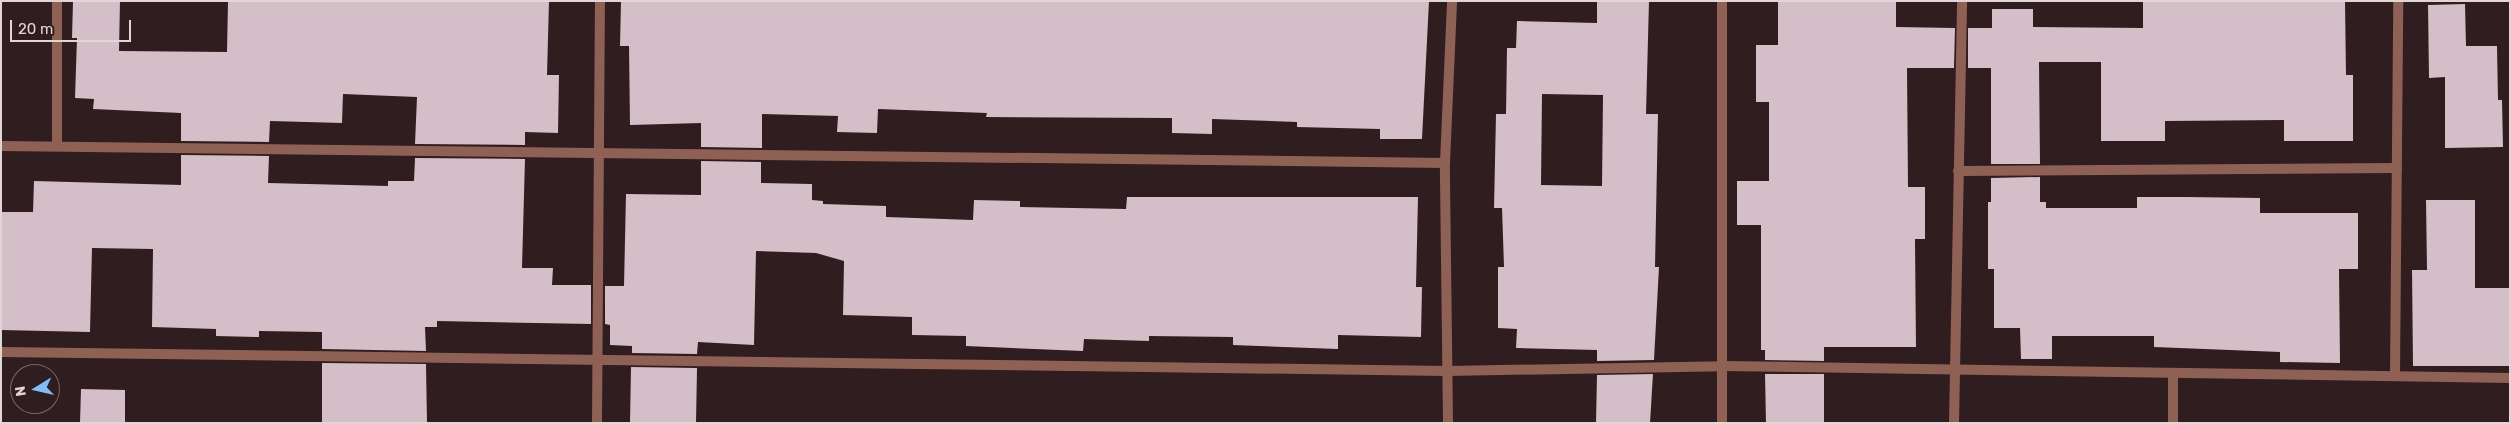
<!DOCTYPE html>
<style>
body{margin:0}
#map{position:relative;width:2511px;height:424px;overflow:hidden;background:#2f1d1f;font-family:Rubik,sans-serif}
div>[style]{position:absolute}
.building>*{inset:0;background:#d4bec8}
.minor>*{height:10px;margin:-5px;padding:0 5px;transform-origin:5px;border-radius:5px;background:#8e6154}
span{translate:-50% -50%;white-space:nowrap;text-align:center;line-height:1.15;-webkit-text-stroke:5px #2f1d1f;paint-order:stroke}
.frame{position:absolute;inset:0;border:2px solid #e2d5d6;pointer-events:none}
.north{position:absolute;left:10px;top:364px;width:50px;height:50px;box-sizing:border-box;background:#2f1d1f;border:1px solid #776768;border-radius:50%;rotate:261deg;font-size:14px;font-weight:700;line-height:20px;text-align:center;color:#e2d5d6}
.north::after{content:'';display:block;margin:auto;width:18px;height:22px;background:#80bdfa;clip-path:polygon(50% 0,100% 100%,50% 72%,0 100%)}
.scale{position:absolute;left:10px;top:20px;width:121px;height:22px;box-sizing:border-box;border:2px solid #e2d5d6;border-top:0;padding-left:6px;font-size:15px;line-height:18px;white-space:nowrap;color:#e2d5d6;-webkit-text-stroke:4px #2f1d1f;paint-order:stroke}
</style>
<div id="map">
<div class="building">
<div style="clip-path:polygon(73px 1px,120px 1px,119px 51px,227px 52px,228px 1px,549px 1px,547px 75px,559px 75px,558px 133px,525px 132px,525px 145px,415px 144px,417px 97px,343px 94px,342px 123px,270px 121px,269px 142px,181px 141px,181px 113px,93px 109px,94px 99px,75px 98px,77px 38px,72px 38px)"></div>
<div style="clip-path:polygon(621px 1px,1429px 1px,1422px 139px,1380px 139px,1380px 129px,1297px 127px,1297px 122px,1212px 119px,1212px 134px,1172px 133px,1172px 118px,986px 117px,987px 113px,878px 109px,877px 133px,837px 132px,838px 116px,762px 114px,762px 148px,701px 147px,701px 123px,630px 125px,629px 46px,620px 46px)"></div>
<div style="clip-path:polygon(evenodd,1597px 1px,1649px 1px,1646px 114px,1658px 114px,1655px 267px,1659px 267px,1654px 360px,1597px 361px,1597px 350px,1516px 348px,1517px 329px,1498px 328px,1498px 267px,1504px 267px,1502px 208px,1494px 208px,1496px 114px,1506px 114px,1507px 48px,1516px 48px,1517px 21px,1597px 23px,1597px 1px,1542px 94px,1603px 95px,1602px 186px,1541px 185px,1542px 94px)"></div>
<div style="clip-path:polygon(1778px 1px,1896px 1px,1896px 27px,1955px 28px,1954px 68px,1907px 68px,1908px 187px,1925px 187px,1925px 239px,1915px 239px,1916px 347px,1824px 347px,1824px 361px,1765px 360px,1765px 350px,1761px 350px,1761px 225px,1737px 225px,1737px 181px,1769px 181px,1769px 102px,1756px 102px,1756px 45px,1778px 45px)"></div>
<div style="clip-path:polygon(2143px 1px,2345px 1px,2346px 75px,2353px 75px,2353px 141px,2284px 141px,2284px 120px,2165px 121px,2165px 141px,2101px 141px,2101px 62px,2039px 62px,2040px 164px,1991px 164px,1991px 68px,1968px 68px,1968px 28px,1992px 28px,1992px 9px,2033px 9px,2033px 27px,2143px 28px)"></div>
<div style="clip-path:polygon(2465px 4px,2466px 46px,2497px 46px,2498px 100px,2502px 100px,2503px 147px,2445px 148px,2445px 77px,2429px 78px,2428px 5px)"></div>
<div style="clip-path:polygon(181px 155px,269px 156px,268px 183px,388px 186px,388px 181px,414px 181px,415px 158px,525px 159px,522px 268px,553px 268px,552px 285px,591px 285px,591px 324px,437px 321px,437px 327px,425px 327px,426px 351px,322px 349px,322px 332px,259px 331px,259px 337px,216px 336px,216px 329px,152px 327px,153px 249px,92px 248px,90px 332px,1px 330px,1px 212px,33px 212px,34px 181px,181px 185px)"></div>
<div style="clip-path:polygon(701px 161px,761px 162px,761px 183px,812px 184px,812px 200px,823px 201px,823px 204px,886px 206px,886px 217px,973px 220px,974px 200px,1020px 201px,1020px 207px,1126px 209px,1127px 197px,1418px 197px,1416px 287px,1422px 287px,1421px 337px,1338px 335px,1338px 349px,1233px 345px,1233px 337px,1149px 336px,1149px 341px,1084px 339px,1083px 351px,966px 346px,966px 336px,912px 335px,912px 317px,843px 315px,844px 261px,816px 253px,756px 251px,754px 345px,698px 342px,697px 354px,632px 353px,632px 346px,610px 345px,610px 325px,605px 324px,605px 286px,624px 286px,626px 194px,701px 195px)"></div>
<div style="clip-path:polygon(2040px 177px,2040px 202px,2046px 202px,2046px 208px,2137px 208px,2137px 197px,2187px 197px,2260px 198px,2260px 213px,2358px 213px,2358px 269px,2339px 269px,2340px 363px,2280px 362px,2280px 352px,2154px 347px,2154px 336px,2052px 336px,2052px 359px,2021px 359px,2020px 328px,1994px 328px,1994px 269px,1988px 269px,1988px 202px,1991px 202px,1991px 178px)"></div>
<div style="clip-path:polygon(2426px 200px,2475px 200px,2475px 288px,2510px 288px,2510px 366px,2413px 366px,2412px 270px,2427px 270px)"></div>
<div style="clip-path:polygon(322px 363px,426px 364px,427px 423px,322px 423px)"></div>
<div style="clip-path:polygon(631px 367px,697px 368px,696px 423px,630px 423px)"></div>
<div style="clip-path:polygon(1653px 374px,1650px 423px,1596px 423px,1597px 375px)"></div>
<div style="clip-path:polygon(1765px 374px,1824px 374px,1824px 423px,1766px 423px)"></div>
<div style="clip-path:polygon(81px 389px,125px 390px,125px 423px,80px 423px)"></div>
</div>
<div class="minor">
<div style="left:1px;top:146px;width:1444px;rotate:0.67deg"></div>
<div style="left:57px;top:146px;width:145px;rotate:-90deg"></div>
<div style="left:1958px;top:171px;width:439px;rotate:-0.4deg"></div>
<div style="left:1px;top:352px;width:1446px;rotate:0.75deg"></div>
<div style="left:1447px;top:371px;width:276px;rotate:-1deg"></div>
<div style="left:1723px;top:366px;width:787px;rotate:0.87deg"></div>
<div style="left:2395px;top:376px;width:375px;rotate:-89.5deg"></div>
<div style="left:597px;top:423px;width:422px;rotate:-89.6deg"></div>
<div style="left:1448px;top:423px;width:260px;rotate:-90.7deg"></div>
<div style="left:1445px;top:163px;width:162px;rotate:-87.5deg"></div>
<div style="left:1722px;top:423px;width:422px;rotate:-90deg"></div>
<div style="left:1954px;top:423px;width:422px;rotate:-88.9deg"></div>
<div style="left:2173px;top:423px;width:50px;rotate:-90deg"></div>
</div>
<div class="frame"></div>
<div class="north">N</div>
<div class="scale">20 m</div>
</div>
